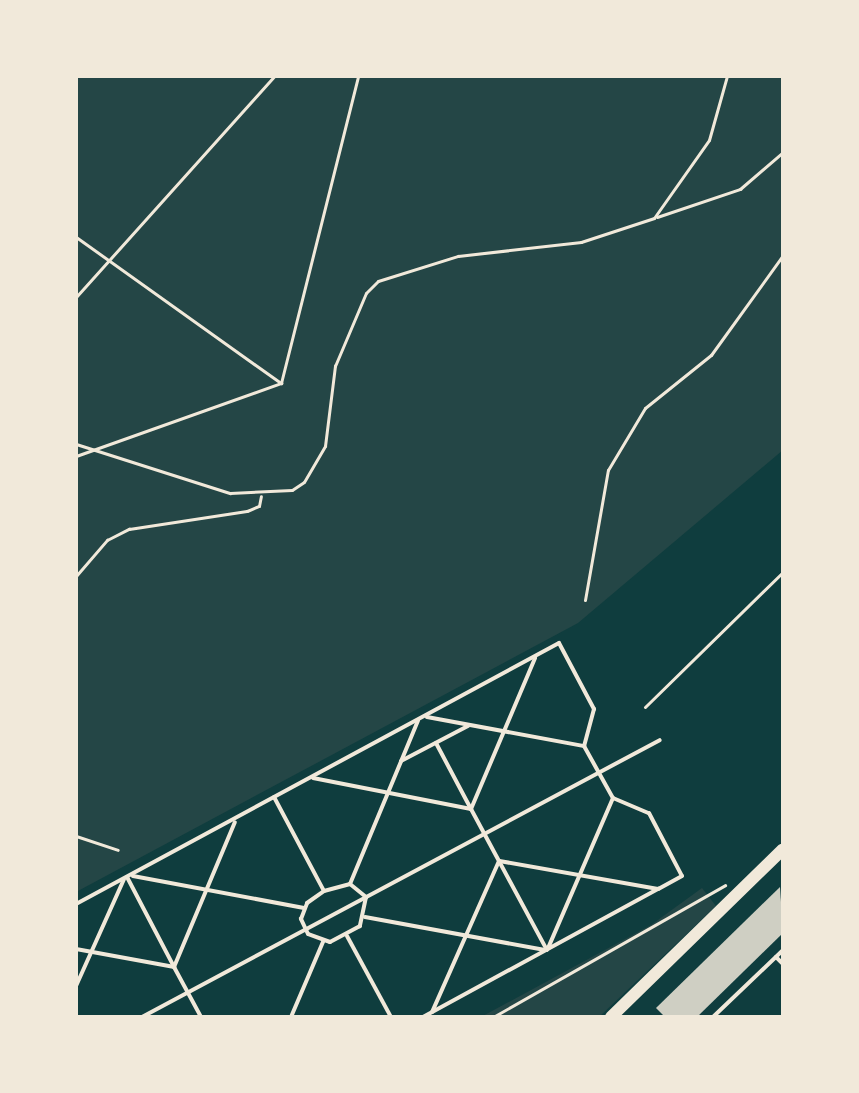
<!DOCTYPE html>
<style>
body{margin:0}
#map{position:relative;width:859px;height:1093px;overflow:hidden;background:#0f3d3e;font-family:"Zilla Slab",serif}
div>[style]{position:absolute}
.green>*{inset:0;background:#244646}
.building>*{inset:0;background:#cfcfc3}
.path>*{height:3px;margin:-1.5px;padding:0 1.5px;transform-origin:1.5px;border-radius:1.5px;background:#f1e9da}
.service>*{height:4px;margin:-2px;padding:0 2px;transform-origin:2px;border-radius:2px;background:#f1e9da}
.secondary>*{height:12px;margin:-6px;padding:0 6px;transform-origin:6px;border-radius:6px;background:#f1e9da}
span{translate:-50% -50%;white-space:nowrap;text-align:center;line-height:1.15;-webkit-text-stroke:6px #f1e9da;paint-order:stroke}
.frame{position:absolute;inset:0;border:78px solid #f1e9da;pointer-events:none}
</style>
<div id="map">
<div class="green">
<div style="clip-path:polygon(76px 76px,783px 76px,783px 450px,578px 623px,76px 892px)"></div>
<div style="clip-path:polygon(702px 888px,716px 906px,599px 1017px,481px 1017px,651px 925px)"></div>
</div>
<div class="building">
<div style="clip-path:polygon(780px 887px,783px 933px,697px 1017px,665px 1017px,656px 1008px)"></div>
</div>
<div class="path">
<div style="left:657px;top:217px;width:88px;rotate:-18.6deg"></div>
<div style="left:740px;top:189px;width:57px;rotate:-40.7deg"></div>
<div style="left:76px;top:237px;width:252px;rotate:35.5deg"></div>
<div style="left:76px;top:297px;width:297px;rotate:-48.1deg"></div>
<div style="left:76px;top:444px;width:162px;rotate:17.7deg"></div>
<div style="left:230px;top:493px;width:62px;rotate:-2.8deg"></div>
<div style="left:292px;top:490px;width:14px;rotate:-34deg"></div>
<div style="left:304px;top:482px;width:42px;rotate:-59.7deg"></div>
<div style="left:325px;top:446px;width:81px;rotate:-82.9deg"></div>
<div style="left:335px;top:366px;width:79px;rotate:-67deg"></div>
<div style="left:366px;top:293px;width:17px;rotate:-45deg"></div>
<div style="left:378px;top:281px;width:84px;rotate:-17.4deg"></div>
<div style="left:458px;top:256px;width:124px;rotate:-6.5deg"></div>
<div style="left:581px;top:242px;width:77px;rotate:-18.2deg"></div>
<div style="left:654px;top:218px;width:95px;rotate:-54.8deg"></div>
<div style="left:709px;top:140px;width:66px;rotate:-74.3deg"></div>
<div style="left:76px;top:456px;width:218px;rotate:-19.6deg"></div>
<div style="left:281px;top:383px;width:317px;rotate:-75.9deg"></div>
<div style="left:76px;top:576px;width:48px;rotate:-49.3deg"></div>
<div style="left:107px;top:540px;width:25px;rotate:-27deg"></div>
<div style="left:129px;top:529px;width:119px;rotate:-8.7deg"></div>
<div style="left:247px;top:511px;width:13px;rotate:-23deg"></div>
<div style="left:259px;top:506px;width:10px;rotate:-79deg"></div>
<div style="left:585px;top:600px;width:132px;rotate:-80deg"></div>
<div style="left:608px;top:470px;width:72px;rotate:-59.2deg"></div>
<div style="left:645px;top:408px;width:85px;rotate:-38.8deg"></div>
<div style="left:711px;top:355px;width:123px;rotate:-54.2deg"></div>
<div style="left:645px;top:707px;width:193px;rotate:-44.4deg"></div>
<div style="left:76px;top:836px;width:44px;rotate:18.4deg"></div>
<div style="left:493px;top:1017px;width:267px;rotate:-29.6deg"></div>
</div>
<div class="service">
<div style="left:427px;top:717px;width:160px;rotate:10.5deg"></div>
<div style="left:584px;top:746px;width:60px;rotate:60.9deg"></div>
<div style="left:613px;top:798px;width:163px;rotate:113.4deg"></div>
<div style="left:436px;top:743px;width:75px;rotate:62.1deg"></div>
<div style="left:471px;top:809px;width:164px;rotate:-67deg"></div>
<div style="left:401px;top:761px;width:76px;rotate:-27.6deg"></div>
<div style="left:313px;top:778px;width:161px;rotate:11.1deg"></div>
<div style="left:471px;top:809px;width:160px;rotate:61.7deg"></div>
<div style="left:274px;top:797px;width:106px;rotate:62deg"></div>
<div style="left:324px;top:891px;width:27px;rotate:-15deg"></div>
<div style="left:350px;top:884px;width:21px;rotate:39deg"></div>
<div style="left:366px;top:897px;width:30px;rotate:102deg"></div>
<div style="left:360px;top:926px;width:34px;rotate:152deg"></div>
<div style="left:330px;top:942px;width:23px;rotate:-160deg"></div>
<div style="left:308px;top:934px;width:17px;rotate:-115deg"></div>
<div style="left:301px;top:919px;width:17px;rotate:-69deg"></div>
<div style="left:307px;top:903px;width:21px;rotate:-35deg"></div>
<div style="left:613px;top:798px;width:39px;rotate:23deg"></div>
<div style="left:649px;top:813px;width:71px;rotate:62.4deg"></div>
<div style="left:682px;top:876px;width:26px;rotate:151deg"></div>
<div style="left:133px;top:876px;width:174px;rotate:10.6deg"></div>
<div style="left:127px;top:877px;width:102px;rotate:62.4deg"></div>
<div style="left:350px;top:884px;width:177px;rotate:-67.4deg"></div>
<div style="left:76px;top:904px;width:549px;rotate:-28.39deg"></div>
<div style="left:559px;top:643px;width:75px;rotate:62.1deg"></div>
<div style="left:594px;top:709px;width:38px;rotate:105deg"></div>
<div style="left:365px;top:917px;width:183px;rotate:10.4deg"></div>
<div style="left:347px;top:936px;width:92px;rotate:61.5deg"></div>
<div style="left:76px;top:949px;width:100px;rotate:10.4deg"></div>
<div style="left:174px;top:967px;width:57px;rotate:61.6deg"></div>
<div style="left:776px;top:957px;width:10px;rotate:45deg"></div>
<div style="left:174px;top:967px;width:157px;rotate:-67.2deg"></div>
<div style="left:76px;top:986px;width:117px;rotate:-65.8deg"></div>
<div style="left:142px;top:1017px;width:587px;rotate:-28.14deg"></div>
<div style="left:291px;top:1017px;width:82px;rotate:-66.9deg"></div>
<div style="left:423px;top:1017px;width:268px;rotate:-28.6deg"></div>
<div style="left:658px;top:889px;width:161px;rotate:-170deg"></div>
<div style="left:499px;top:861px;width:165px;rotate:113.9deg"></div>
<div style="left:713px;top:1017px;width:97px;rotate:-43.7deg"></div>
</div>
<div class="secondary">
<div style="left:611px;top:1017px;width:240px;rotate:-44.3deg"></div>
</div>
<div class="frame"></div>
</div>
